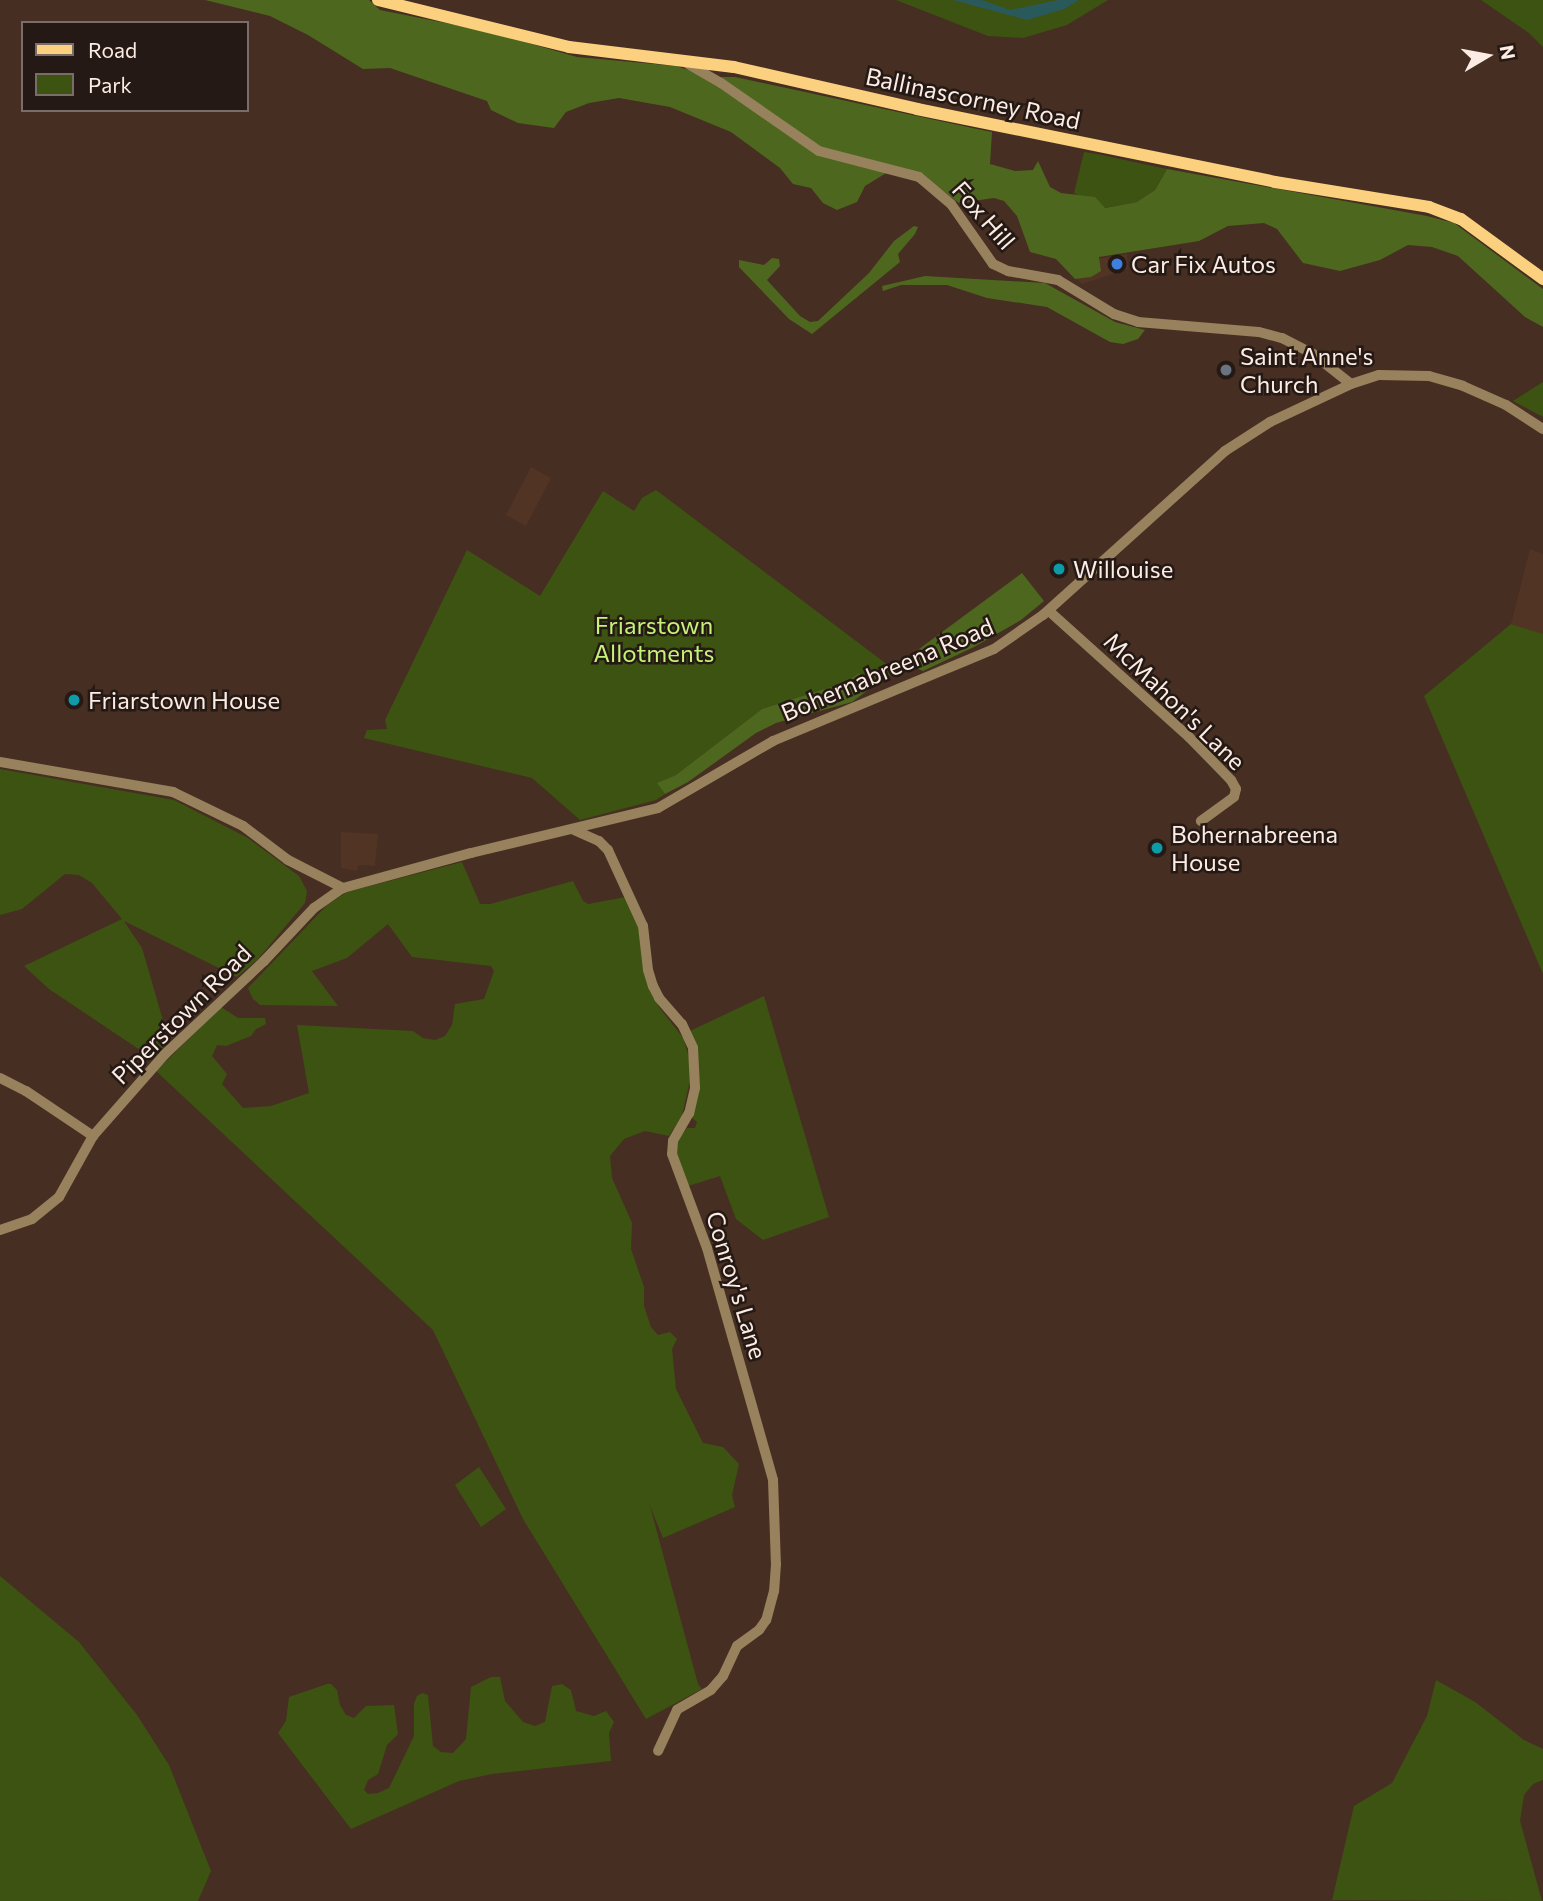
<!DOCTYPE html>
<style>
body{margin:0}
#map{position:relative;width:1543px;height:1901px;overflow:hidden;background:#462e22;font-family:Commissioner,sans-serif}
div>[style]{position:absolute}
.built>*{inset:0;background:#523424}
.green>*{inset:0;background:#3d5311}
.forest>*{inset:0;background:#4e671e}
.water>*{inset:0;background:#29595a}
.minor>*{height:10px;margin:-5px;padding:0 5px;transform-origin:5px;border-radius:5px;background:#97825d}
.major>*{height:12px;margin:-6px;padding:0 6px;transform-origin:6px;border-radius:6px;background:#fbd07f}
.dots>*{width:19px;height:19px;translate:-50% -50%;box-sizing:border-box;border:4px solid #241914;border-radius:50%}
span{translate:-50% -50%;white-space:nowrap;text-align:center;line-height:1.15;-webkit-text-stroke:5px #241914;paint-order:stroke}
.street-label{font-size:24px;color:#fcece4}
.poi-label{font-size:24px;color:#fcece4}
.left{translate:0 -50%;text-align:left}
.park-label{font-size:24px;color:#c4f377}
.legend{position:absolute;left:21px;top:21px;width:228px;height:91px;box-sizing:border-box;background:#241914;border:2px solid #7a6d67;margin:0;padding:9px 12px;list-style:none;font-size:21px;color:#fcece4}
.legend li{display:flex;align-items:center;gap:14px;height:35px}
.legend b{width:35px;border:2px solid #7a6d67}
.north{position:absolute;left:1452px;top:21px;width:70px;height:70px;-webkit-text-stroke:5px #241914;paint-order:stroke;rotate:80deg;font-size:19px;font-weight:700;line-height:28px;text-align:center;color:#fcece4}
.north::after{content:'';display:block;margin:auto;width:24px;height:32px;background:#fcece4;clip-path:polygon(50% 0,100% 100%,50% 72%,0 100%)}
</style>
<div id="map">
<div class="built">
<div style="clip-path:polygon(1127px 254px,1128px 269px,1082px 284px,1063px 264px)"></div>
<div style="clip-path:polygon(531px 467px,551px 478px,526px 526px,506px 515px)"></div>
<div style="clip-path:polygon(1530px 549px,1543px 554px,1543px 634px,1511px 624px)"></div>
<div style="clip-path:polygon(341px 832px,378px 834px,375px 866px,358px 865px,357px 871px,341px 868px)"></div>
</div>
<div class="green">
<div style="clip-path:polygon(896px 0,1108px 0,1067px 25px,1023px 38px,988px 36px)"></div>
<div style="clip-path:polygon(1481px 0,1543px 0,1543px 47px,1529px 33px)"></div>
<div style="clip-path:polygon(1084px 152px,1097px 154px,1167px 169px,1155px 190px,1137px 202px,1104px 208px,1074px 193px)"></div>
<div style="clip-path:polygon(1543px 382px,1543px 417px,1513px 401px)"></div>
<div style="clip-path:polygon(656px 490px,897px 672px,883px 679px,881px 685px,872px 687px,859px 673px,846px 682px,762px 709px,676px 775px,658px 783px,665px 794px,656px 800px,580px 820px,532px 778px,364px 738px,367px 730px,387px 729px,385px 720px,467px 550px,540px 596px,603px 491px,634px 511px,642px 498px)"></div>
<div style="clip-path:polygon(1511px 624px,1543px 634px,1543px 974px,1424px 696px)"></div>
<div style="clip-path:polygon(0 769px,174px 800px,248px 838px,299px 876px,307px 891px,305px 903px,258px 959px,237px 977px,124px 921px,142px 948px,169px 1041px,152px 1058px,49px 989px,24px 966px,122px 919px,92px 883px,79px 875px,65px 874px,22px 909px,0 915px)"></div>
<div style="clip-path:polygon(462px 862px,480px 904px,490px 904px,573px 881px,583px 901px,588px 904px,626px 897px,641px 933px,647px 982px,659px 1007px,684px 1039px,689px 1058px,690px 1080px,682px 1116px,669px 1136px,645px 1131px,624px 1139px,610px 1156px,612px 1178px,632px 1223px,631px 1249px,644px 1287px,644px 1306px,651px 1327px,658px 1335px,670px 1332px,677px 1339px,672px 1349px,676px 1389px,703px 1443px,723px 1447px,739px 1464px,732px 1495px,735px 1507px,663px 1538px,650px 1506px,698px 1684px,702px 1689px,646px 1719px,523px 1519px,433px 1330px,156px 1071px,221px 1007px,238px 1018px,265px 1018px,266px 1024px,256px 1029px,251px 1036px,226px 1046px,217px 1045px,212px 1056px,227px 1074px,222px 1084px,243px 1108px,271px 1106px,309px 1093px,297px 1025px,413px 1031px,423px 1038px,435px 1040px,445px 1036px,452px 1025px,455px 1004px,484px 999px,494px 971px,491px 966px,412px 957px,388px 924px,347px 958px,312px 971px,338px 1006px,260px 1005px,253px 999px,248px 988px,327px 905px,347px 892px)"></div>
<div style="clip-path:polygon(764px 996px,829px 1217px,763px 1240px,736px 1219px,720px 1176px,688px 1186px,678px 1163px,676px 1146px,683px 1133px,687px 1128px,695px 1128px,697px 1122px,692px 1118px,690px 1031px)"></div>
<div style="clip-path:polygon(479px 1467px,506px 1509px,481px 1527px,455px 1485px)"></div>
<div style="clip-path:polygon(0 1576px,79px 1642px,137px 1715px,169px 1765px,211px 1871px,198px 1901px,0 1901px)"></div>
<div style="clip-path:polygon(491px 1677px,500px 1677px,505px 1701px,523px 1722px,535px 1726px,545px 1722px,552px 1686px,562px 1684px,571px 1690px,576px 1711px,594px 1716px,606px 1711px,614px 1722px,609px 1733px,611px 1761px,492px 1774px,459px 1781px,351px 1829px,278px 1733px,286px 1721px,289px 1697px,327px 1684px,331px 1684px,337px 1690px,340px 1705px,346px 1715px,354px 1718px,366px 1706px,394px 1705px,398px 1734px,387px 1745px,378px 1774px,368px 1780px,364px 1790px,368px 1794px,378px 1793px,389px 1788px,414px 1736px,414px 1704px,417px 1696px,422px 1693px,428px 1695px,433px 1746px,441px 1752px,453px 1753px,466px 1739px,471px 1687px)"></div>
<div style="clip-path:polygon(1436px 1680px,1475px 1702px,1524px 1740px,1543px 1749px,1543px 1780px,1533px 1784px,1524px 1795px,1520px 1821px,1542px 1901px,1332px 1900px,1354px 1806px,1392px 1783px,1427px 1716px)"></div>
</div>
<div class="forest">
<div style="clip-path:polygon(205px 0,369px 0,380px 10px,486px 31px,577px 57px,676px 66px,710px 77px,735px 77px,977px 129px,992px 132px,990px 164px,1015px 171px,1033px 170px,1038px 161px,1050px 187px,1061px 193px,1095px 197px,1105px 208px,1137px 202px,1155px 190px,1167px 169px,1427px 216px,1454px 223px,1543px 289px,1543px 327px,1525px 317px,1458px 256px,1432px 247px,1408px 245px,1380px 260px,1340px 271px,1303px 263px,1277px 229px,1264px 223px,1228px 226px,1199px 241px,1099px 257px,1101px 271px,1091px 277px,1075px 279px,1056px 259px,1030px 252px,1017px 216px,1004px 201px,994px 198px,959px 203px,931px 182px,896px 167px,865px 186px,857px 202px,837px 210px,823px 203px,811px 188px,793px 184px,780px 168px,731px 132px,670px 107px,619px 98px,589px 103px,566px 112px,554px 128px,518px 123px,491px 110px,487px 101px,390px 68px,363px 69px,308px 35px,270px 16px)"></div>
<div style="clip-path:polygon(914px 226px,918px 227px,915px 234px,898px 254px,900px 262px,812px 334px,789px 319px,739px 267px,739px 260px,764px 265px,772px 258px,779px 259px,780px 266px,767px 280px,800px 316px,810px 322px,818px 321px,869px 273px,894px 241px)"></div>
<div style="clip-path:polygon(925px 276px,1045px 283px,1115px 322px,1145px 330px,1138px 339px,1123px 344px,1110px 342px,1047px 307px,987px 298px,947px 285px,901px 285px,883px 291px,882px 286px)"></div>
<div style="clip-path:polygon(1022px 573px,1044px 601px,1021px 620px,974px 647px,923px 671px,908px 665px,915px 652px)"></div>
<div style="clip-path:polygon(859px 673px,872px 687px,852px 702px,776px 723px,756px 733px,688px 782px,665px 794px,657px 783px,676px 775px,762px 709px,846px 682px)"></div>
</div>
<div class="water">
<div style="clip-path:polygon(953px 0,982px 0,1010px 10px,1058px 0,1079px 0,1064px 9px,1027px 20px)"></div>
</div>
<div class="minor">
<div style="left:688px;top:64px;width:38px;rotate:30deg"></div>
<div style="left:721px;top:83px;width:119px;rotate:34.8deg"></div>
<div style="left:819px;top:151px;width:103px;rotate:14.6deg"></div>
<div style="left:919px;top:177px;width:42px;rotate:40.2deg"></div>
<div style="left:951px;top:204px;width:73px;rotate:55deg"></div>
<div style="left:993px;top:264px;width:17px;rotate:25deg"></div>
<div style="left:1008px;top:271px;width:51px;rotate:10.2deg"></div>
<div style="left:1058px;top:280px;width:66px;rotate:31.3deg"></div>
<div style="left:1114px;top:314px;width:25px;rotate:18deg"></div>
<div style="left:1138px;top:322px;width:121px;rotate:4.7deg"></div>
<div style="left:1259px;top:332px;width:24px;rotate:15deg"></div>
<div style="left:1282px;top:338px;width:35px;rotate:27deg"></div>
<div style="left:1313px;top:354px;width:48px;rotate:38.3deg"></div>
<div style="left:1049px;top:611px;width:188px;rotate:42deg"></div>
<div style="left:1189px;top:737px;width:60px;rotate:45.7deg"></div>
<div style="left:1231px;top:780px;width:10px;rotate:61deg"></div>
<div style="left:1236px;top:789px;width:8px;rotate:104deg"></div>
<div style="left:1234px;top:797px;width:41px;rotate:144deg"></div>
<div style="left:0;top:762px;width:176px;rotate:9.8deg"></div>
<div style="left:173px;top:792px;width:78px;rotate:25.9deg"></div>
<div style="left:243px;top:826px;width:56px;rotate:37.1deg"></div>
<div style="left:288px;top:860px;width:62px;rotate:27deg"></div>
<div style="left:574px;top:830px;width:27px;rotate:24deg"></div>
<div style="left:599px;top:841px;width:13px;rotate:45deg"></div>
<div style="left:608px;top:850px;width:84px;rotate:65.3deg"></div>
<div style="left:643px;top:926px;width:44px;rotate:83.5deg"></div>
<div style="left:648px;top:970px;width:17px;rotate:73deg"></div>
<div style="left:653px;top:986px;width:13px;rotate:63deg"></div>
<div style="left:659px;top:998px;width:35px;rotate:49deg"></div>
<div style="left:682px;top:1024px;width:26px;rotate:65deg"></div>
<div style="left:693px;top:1048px;width:40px;rotate:87.1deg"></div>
<div style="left:695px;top:1088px;width:26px;rotate:103deg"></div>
<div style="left:689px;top:1113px;width:32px;rotate:120deg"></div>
<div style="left:673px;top:1141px;width:13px;rotate:94deg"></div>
<div style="left:672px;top:1154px;width:100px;rotate:69.6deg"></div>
<div style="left:707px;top:1248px;width:241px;rotate:74.1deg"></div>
<div style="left:773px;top:1480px;width:84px;rotate:88deg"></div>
<div style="left:776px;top:1564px;width:27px;rotate:94deg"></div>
<div style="left:774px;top:1591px;width:30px;rotate:105deg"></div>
<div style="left:766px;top:1620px;width:12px;rotate:125deg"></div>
<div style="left:759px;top:1630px;width:27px;rotate:144deg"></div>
<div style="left:737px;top:1646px;width:33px;rotate:115deg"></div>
<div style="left:723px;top:1676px;width:18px;rotate:131deg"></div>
<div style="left:711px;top:1690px;width:39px;rotate:150deg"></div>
<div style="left:677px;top:1710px;width:45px;rotate:114.9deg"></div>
<div style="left:0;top:1078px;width:29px;rotate:27deg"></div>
<div style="left:26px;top:1091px;width:81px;rotate:33.9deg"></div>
<div style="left:0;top:1230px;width:34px;rotate:-19deg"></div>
<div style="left:32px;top:1219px;width:35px;rotate:-39deg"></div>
<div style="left:59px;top:1197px;width:70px;rotate:-60.9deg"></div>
<div style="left:93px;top:1136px;width:109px;rotate:-48.7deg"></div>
<div style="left:165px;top:1054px;width:136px;rotate:-43.2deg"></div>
<div style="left:264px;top:961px;width:73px;rotate:-46.7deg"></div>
<div style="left:314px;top:908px;width:35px;rotate:-35deg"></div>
<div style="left:343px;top:888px;width:133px;rotate:-15.3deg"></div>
<div style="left:471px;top:853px;width:192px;rotate:-13.5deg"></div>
<div style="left:658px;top:808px;width:133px;rotate:-30.2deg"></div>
<div style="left:773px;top:741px;width:239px;rotate:-22.6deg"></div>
<div style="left:994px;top:649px;width:60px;rotate:-34.8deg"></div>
<div style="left:1043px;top:615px;width:245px;rotate:-42deg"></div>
<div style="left:1225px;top:451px;width:54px;rotate:-32.8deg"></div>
<div style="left:1270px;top:422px;width:89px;rotate:-25.1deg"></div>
<div style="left:1351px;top:384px;width:29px;rotate:-18deg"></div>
<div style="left:1379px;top:375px;width:50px;rotate:1.1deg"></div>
<div style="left:1429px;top:376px;width:35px;rotate:16deg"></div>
<div style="left:1463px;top:386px;width:47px;rotate:23.8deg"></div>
<div style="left:1506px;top:405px;width:44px;rotate:33deg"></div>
</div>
<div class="major">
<div style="left:378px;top:0;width:197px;rotate:13.8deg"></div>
<div style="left:569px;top:47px;width:166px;rotate:6.9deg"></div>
<div style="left:734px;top:67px;width:188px;rotate:12.9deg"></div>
<div style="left:917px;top:109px;width:365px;rotate:11.5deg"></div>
<div style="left:1275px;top:182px;width:156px;rotate:9.2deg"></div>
<div style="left:1429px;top:207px;width:34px;rotate:21deg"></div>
<div style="left:1461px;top:219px;width:102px;rotate:36.2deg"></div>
</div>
<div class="dots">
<div style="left:1117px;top:264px;background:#3f7fe0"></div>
<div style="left:1226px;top:370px;background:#6b7280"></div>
<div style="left:1059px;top:569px;background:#0f9aa8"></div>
<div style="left:74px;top:700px;background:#0f9aa8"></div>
<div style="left:1157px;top:848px;background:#0f9aa8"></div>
</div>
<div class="street-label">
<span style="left:973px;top:98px;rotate:12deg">Ballinascorney Road</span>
<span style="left:984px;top:215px;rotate:49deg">Fox Hill</span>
<span style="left:887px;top:669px;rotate:-23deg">Bohernabreena Road</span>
<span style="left:1175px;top:701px;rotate:44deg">McMahon's Lane</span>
<span style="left:181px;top:1014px;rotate:-45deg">Piperstown Road</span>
<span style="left:737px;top:1285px;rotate:73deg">Conroy's Lane</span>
</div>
<div class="poi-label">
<span class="left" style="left:1131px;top:264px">Car Fix Autos</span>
<span class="left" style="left:1240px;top:370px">Saint Anne's<br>Church</span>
<span class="left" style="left:1073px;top:569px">Willouise</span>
<span class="left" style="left:88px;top:700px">Friarstown House</span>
<span class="left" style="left:1171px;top:848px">Bohernabreena<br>House</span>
</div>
<div class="park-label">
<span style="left:654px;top:639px">Friarstown<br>Allotments</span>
</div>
<ul class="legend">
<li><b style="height:9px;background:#fbd07f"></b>Road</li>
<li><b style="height:19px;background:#3d5311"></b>Park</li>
</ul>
<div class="north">N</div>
</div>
